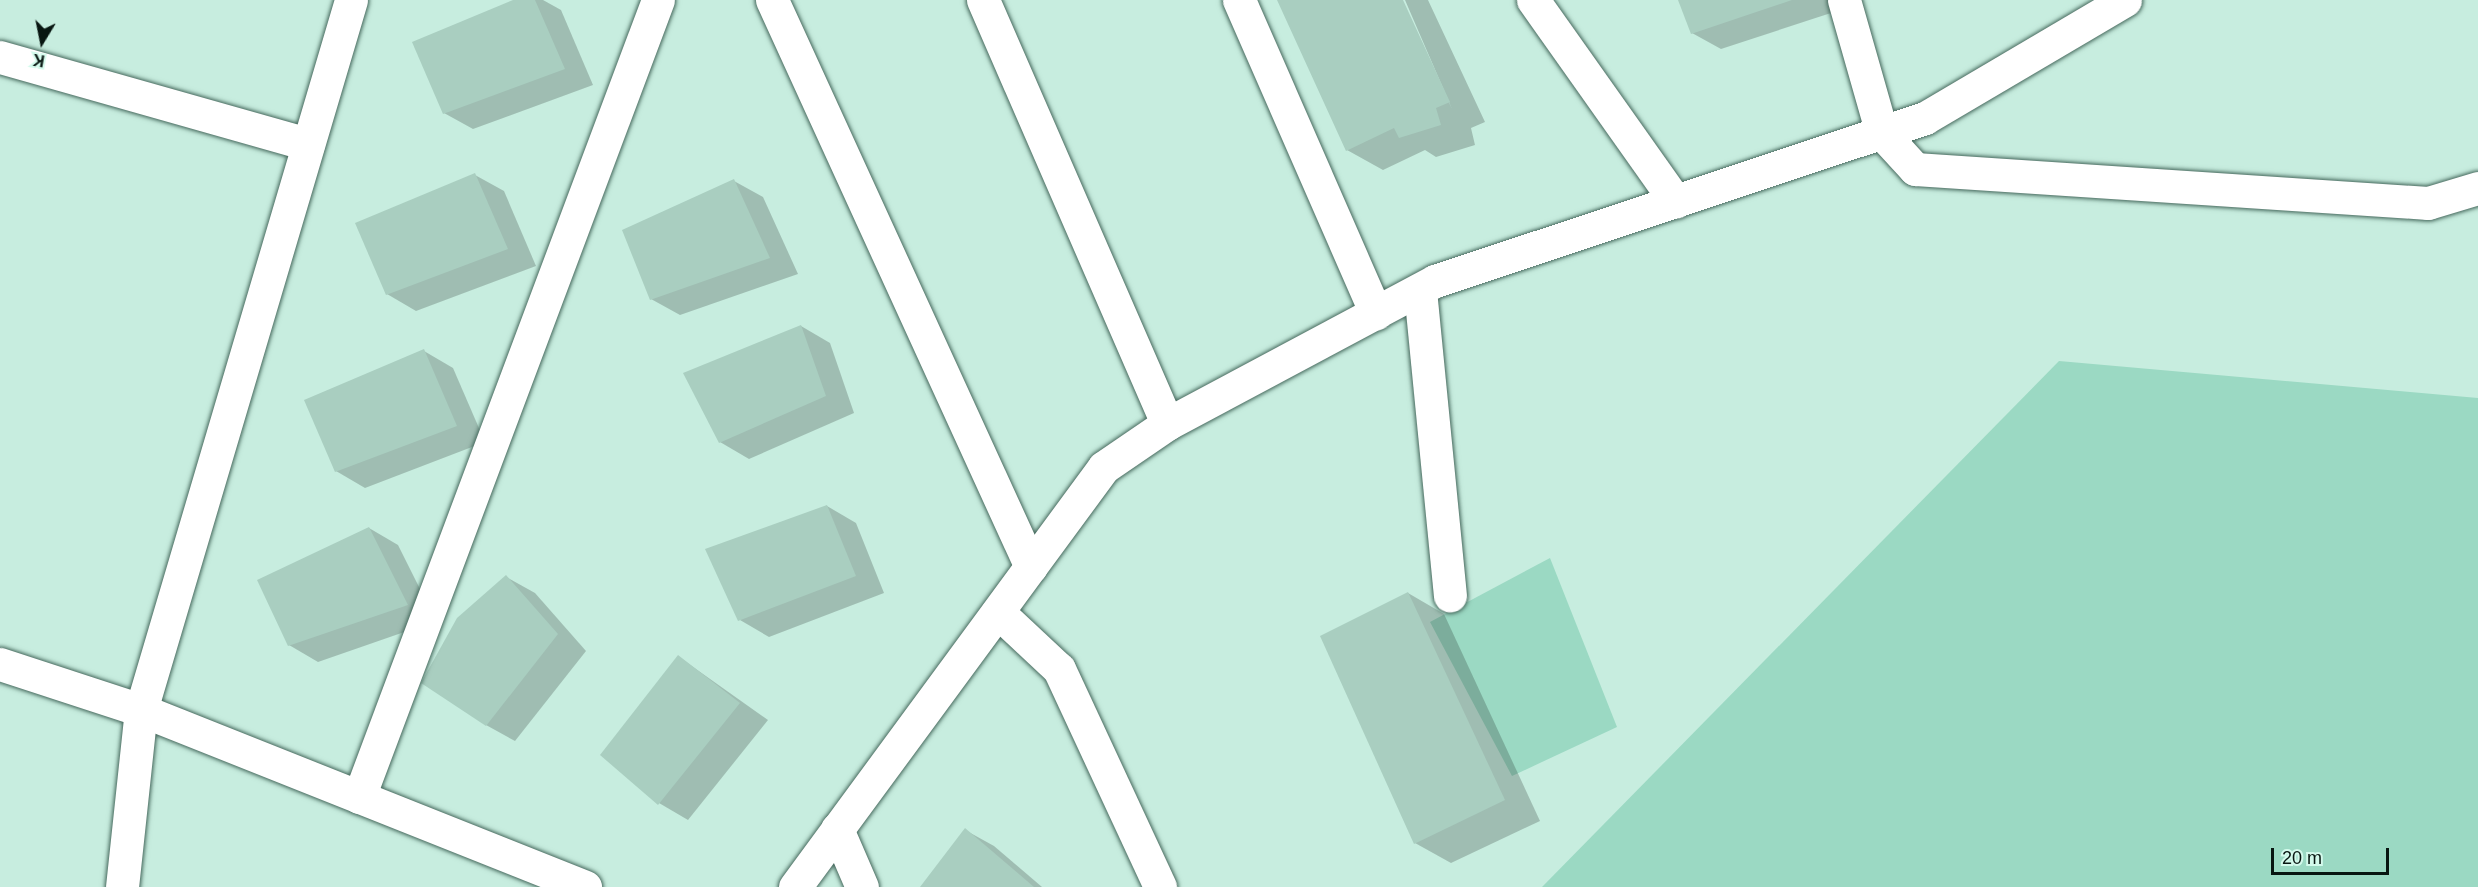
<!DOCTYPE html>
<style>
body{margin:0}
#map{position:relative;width:2478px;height:887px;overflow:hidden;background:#c7eddf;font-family:Helvetica,sans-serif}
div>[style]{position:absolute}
.green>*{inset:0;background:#9bd9c3}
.shadow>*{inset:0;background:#0003}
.building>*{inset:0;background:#a9cec0}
.roads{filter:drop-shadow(0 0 2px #46695d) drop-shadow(0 0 2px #46695d)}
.minor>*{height:33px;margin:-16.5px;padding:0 16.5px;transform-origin:16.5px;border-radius:16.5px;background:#fff}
span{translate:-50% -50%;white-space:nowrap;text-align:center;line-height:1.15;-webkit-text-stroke:5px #d4faec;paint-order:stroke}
.north{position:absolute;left:12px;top:12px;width:60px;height:60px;-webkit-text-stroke:4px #d4faec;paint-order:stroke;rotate:190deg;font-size:16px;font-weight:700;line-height:24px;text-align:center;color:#081611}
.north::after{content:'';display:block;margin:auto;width:21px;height:27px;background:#081611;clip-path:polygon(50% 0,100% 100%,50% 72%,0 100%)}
.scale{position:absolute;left:2271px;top:848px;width:118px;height:27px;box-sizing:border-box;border:3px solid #081611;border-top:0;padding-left:8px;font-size:18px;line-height:21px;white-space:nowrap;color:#081611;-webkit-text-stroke:4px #d4faec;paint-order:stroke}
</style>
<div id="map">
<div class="green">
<div style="clip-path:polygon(2059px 361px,2478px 398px,2478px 887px,1542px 887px)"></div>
<div style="clip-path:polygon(1550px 558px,1617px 727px,1512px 776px,1430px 622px)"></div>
</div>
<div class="shadow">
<div style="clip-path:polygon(517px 0,543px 0,561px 10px,593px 85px,473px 129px,444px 113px)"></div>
<div style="clip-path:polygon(1279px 0,1401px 0,1452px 109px,1405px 0,1428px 0,1485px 122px,1471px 128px,1475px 145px,1436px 157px,1425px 150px,1383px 170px,1347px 150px)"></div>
<div style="clip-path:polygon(1680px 0,1830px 0,1834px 12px,1721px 49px,1692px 33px)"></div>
<div style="clip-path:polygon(475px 175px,504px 191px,536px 266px,416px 311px,387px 294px)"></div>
<div style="clip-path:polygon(734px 181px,763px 197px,798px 274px,680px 315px,651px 299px)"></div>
<div style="clip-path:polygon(801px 326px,830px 343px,854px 413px,749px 459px,720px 442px)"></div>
<div style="clip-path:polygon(424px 351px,453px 368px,485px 442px,365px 488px,336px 471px)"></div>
<div style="clip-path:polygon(827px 506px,856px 523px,884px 593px,769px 637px,740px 620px)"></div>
<div style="clip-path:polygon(369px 528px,398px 545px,436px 621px,318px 662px,289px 645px)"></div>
<div style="clip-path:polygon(506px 577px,535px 593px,586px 651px,515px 741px,486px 725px)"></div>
<div style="clip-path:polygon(1408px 593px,1444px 614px,1540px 821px,1451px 863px,1415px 843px)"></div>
<div style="clip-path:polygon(679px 657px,768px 720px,688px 820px,659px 803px)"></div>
<div style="clip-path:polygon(965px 830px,994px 846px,1042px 887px,922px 887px)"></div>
</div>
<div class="building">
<div style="clip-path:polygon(513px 0,535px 0,565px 69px,443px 114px,412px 42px)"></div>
<div style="clip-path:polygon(1277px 0,1403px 0,1450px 102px,1436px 108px,1441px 125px,1399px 138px,1394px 128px,1346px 151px)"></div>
<div style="clip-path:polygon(1678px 0,1792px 0,1691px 34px)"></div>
<div style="clip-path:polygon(475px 173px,508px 249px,386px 295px,355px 223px)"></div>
<div style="clip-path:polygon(734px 179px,770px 258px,650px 300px,622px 230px)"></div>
<div style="clip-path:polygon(801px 325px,826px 396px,719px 443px,683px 373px)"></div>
<div style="clip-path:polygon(424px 349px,457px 426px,335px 472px,304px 400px)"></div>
<div style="clip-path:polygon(827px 505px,856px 576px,738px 621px,705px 549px)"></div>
<div style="clip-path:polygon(369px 527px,408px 605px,288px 646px,257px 580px)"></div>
<div style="clip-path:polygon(506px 575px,558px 634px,486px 726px,421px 683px,457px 618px)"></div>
<div style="clip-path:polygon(1408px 592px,1505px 800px,1414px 844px,1320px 636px)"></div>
<div style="clip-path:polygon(678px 655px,740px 703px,658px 805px,600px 755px)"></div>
<div style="clip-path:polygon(965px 828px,1034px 887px,920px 887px)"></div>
</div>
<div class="roads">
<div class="minor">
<div style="left:772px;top:0;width:623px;rotate:65.45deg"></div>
<div style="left:983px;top:0;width:462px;rotate:66.5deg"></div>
<div style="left:1239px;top:0;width:342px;rotate:66.4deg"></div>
<div style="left:1533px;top:0;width:247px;rotate:54.7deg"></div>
<div style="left:1844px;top:0;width:138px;rotate:74.1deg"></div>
<div style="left:1882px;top:133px;width:49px;rotate:47.5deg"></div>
<div style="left:1915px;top:169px;width:514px;rotate:3.79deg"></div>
<div style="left:2428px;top:203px;width:52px;rotate:-16.7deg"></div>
<div style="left:0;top:57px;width:320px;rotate:15.8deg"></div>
<div style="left:1420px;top:290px;width:307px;rotate:84.4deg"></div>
<div style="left:998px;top:612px;width:83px;rotate:43.1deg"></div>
<div style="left:1059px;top:669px;width:240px;rotate:65.1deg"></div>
<div style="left:0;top:664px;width:148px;rotate:18.1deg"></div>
<div style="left:141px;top:710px;width:478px;rotate:21.7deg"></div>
<div style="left:359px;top:797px;width:851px;rotate:-69.44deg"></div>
<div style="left:837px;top:829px;width:63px;rotate:66.7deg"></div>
<div style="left:122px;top:887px;width:178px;rotate:-83.9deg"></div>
<div style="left:141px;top:710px;width:740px;rotate:-73.52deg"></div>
<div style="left:795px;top:887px;width:521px;rotate:-53.66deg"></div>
<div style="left:1104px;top:467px;width:76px;rotate:-34.3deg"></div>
<div style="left:1167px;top:424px;width:304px;rotate:-28.1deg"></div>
<div style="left:1435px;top:281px;width:516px;rotate:-18.4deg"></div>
<div style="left:1925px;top:118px;width:232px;rotate:-30.5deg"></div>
</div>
</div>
<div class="north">K</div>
<div class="scale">20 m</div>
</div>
